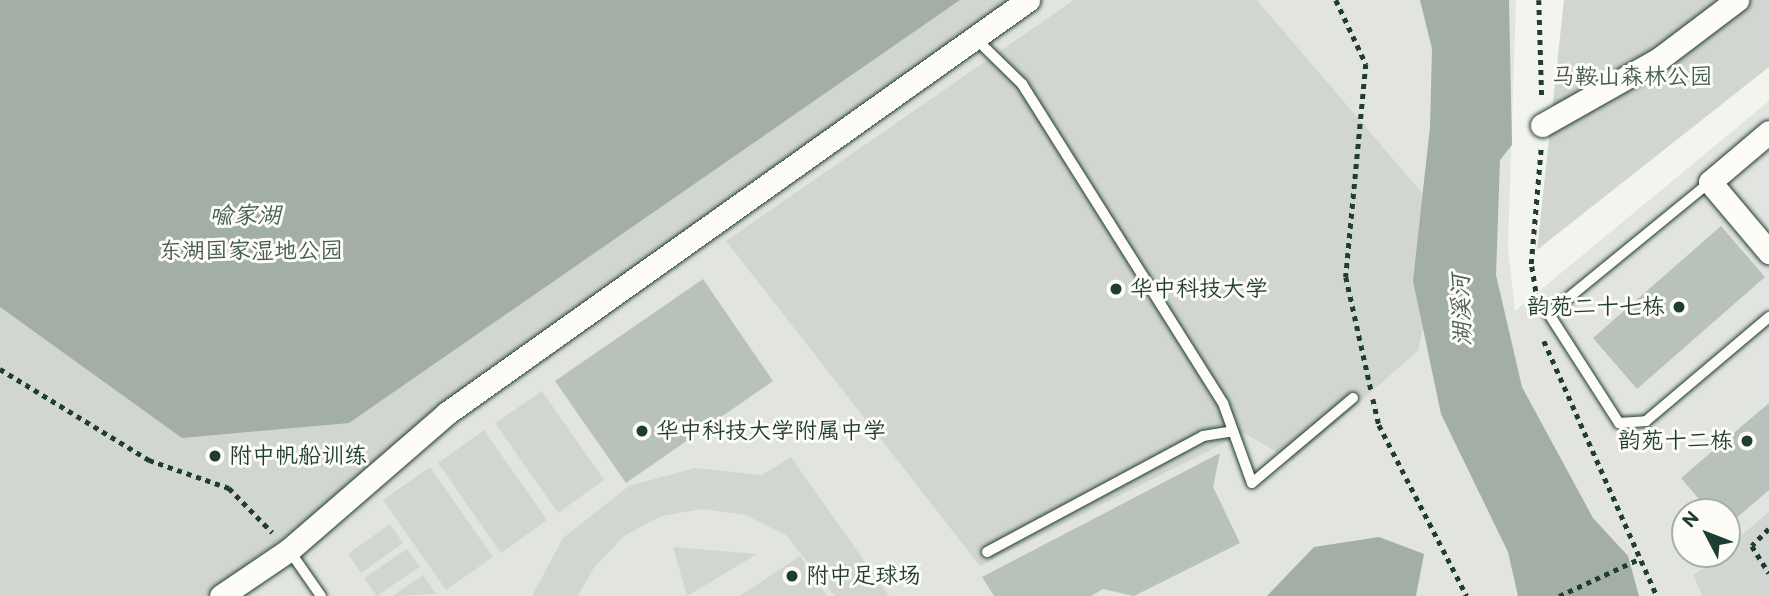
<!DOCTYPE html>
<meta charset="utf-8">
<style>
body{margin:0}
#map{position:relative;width:1769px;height:596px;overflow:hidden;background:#f4f4ef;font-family:"Balsamiq Sans","LXGW WenKai TC",sans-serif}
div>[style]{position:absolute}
.built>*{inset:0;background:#e2e5df}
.green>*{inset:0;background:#d1d6d1}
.water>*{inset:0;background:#a3aea7}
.building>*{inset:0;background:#b9c1bb}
.path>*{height:4.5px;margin-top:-2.25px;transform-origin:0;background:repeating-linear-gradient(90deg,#1f3d34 0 5px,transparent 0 10px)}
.roads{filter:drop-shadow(0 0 2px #1f3d34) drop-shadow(0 0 2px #1f3d34)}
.service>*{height:10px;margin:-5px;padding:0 5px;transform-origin:5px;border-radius:5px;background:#fdfcf7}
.minor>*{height:23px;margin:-11.5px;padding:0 11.5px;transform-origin:11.5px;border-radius:11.5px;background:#fdfcf7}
.dots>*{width:19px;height:19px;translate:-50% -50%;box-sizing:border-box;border:4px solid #fdfcf7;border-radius:50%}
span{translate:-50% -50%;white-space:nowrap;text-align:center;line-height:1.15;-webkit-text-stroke:6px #fdfcf7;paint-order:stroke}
.park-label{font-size:23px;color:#435c53}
.poi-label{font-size:23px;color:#1f3d34}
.left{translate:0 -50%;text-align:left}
.right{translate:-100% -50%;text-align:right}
.water-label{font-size:24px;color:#475f56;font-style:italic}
.north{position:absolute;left:1671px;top:498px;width:70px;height:70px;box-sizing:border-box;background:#fdfcf7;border:2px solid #a4b0a9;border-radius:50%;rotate:312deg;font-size:19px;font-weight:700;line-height:28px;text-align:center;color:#1f3d34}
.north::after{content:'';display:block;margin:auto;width:24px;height:32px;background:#1f3d34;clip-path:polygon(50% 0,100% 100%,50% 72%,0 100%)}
</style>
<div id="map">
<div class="built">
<div style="clip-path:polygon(evenodd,0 0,1516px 0,1508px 248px,1515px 311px,1769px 101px,1769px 596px,0 596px,0 0,1685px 512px,1727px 512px,1727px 554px,1685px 554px,1685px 512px)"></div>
</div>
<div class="green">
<div style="clip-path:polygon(0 0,1023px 0,204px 596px,0 596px)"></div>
<div style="clip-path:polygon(1074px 0,1257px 0,1446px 221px,1418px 351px,1292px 461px,1244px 433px,980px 566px,726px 241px)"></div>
<div style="clip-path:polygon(1564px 0,1769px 0,1769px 67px,1537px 250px)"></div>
<div style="clip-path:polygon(542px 391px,604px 480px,558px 513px,495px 423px)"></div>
<div style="clip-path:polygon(484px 430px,547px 520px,501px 553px,438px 463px)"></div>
<div style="clip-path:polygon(791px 457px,889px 596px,835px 596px,786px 535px,745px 515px,703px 509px,661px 516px,624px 536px,593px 569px,578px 596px,532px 596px,563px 538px,629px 486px,695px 468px,762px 475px)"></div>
<div style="clip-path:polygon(430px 467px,493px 557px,446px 590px,383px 500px)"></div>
<div style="clip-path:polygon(1769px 512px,1769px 596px,1703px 596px,1693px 575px,1727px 554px,1727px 547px)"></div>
<div style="clip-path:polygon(390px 524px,403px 543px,361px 573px,348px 554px)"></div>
<div style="clip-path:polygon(673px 547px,757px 554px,687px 596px)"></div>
<div style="clip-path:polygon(407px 549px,420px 567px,377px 596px,364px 578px)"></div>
<div style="clip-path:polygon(800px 556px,827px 596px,740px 596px)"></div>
<div style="clip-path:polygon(423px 575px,436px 594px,393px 596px)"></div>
</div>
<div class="water">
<div style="clip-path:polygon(0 0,960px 0,349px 423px,182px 438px,0 307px)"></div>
<div style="clip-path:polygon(1420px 0,1509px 0,1512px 145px,1500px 160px,1496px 275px,1522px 387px,1593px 518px,1628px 556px,1639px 596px,1518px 596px,1508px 552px,1441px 414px,1413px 281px,1430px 127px,1432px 49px)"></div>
<div style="clip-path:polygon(1379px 537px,1424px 554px,1416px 596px,1267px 596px,1314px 547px)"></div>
</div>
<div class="building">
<div style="clip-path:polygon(1721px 226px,1765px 277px,1637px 389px,1593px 338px)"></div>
<div style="clip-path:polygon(703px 279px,773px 381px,626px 483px,555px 381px)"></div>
<div style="clip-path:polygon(1769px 403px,1769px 490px,1727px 526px,1727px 512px,1710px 512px,1681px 478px)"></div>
<div style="clip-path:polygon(1220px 453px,1213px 487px,1240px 543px,1134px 596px,1103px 589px,1091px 596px,994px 596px,982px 577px)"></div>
</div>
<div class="path">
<div style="left:1336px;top:0;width:71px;rotate:64.9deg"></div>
<div style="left:1366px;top:64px;width:214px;rotate:95.4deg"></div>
<div style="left:1346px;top:277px;width:116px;rotate:77.5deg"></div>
<div style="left:1539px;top:0;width:99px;rotate:88.3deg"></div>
<div style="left:1537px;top:301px;width:37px;rotate:-99deg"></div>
<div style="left:1531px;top:264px;width:117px;rotate:-85.1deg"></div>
<div style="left:1544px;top:341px;width:279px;rotate:66.1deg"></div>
<div style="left:0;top:369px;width:175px;rotate:31.4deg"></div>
<div style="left:149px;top:460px;width:85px;rotate:19.3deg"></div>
<div style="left:229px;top:488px;width:62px;rotate:45.7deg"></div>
<div style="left:1373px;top:399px;width:27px;rotate:77deg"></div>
<div style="left:1379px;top:425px;width:192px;rotate:62.8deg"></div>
<div style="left:1769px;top:529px;width:24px;rotate:135deg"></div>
<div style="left:1752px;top:546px;width:32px;rotate:58deg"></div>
<div style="left:1559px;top:596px;width:88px;rotate:-24.8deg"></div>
</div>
<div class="roads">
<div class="service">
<div style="left:975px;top:38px;width:66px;rotate:44.4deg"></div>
<div style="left:1022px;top:84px;width:377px;rotate:57.8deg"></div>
<div style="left:1223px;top:403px;width:85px;rotate:70.1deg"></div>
<div style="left:1252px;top:483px;width:132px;rotate:-40.1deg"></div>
<div style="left:1710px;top:182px;width:208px;rotate:140.7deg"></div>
<div style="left:1549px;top:314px;width:130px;rotate:57.3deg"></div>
<div style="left:1619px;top:423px;width:27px;rotate:-4deg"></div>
<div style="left:1646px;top:421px;width:161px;rotate:-40.2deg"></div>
<div style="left:289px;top:550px;width:56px;rotate:55.2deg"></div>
<div style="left:987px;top:552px;width:245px;rotate:-28.2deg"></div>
<div style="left:1203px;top:436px;width:30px;rotate:-9deg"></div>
</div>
<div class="minor">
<div style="left:1542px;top:125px;width:134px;rotate:-29.4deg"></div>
<div style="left:1659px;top:59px;width:98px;rotate:-37.1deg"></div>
<div style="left:1769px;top:132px;width:77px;rotate:139.7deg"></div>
<div style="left:1710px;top:182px;width:92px;rotate:49.9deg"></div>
<div style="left:221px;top:596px;width:82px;rotate:-34.1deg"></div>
<div style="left:289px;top:550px;width:209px;rotate:-40.9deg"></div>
<div style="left:447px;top:413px;width:713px;rotate:-35.41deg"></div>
</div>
</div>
<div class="dots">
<div style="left:1116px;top:289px;background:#1f3d34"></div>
<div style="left:1679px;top:307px;background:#1f3d34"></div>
<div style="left:642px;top:431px;background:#1f3d34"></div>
<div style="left:1747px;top:441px;background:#1f3d34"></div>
<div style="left:215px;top:456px;background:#1f3d34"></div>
<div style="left:792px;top:576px;background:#1f3d34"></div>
</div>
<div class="park-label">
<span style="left:1632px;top:77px">马鞍山森林公园</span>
<span style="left:251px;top:251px">东湖国家湿地公园</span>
</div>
<div class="poi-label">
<span class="left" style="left:1130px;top:289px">华中科技大学</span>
<span class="right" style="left:1665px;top:307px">韵苑二十七栋</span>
<span class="left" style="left:656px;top:431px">华中科技大学附属中学</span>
<span class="right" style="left:1733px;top:441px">韵苑十二栋</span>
<span class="left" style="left:229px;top:456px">附中帆船训练</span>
<span class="left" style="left:806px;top:576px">附中足球场</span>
</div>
<div class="water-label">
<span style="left:245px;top:216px">喻家湖</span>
<span style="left:1462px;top:310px;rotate:-92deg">湖溪河</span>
</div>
<div class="north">N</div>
</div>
